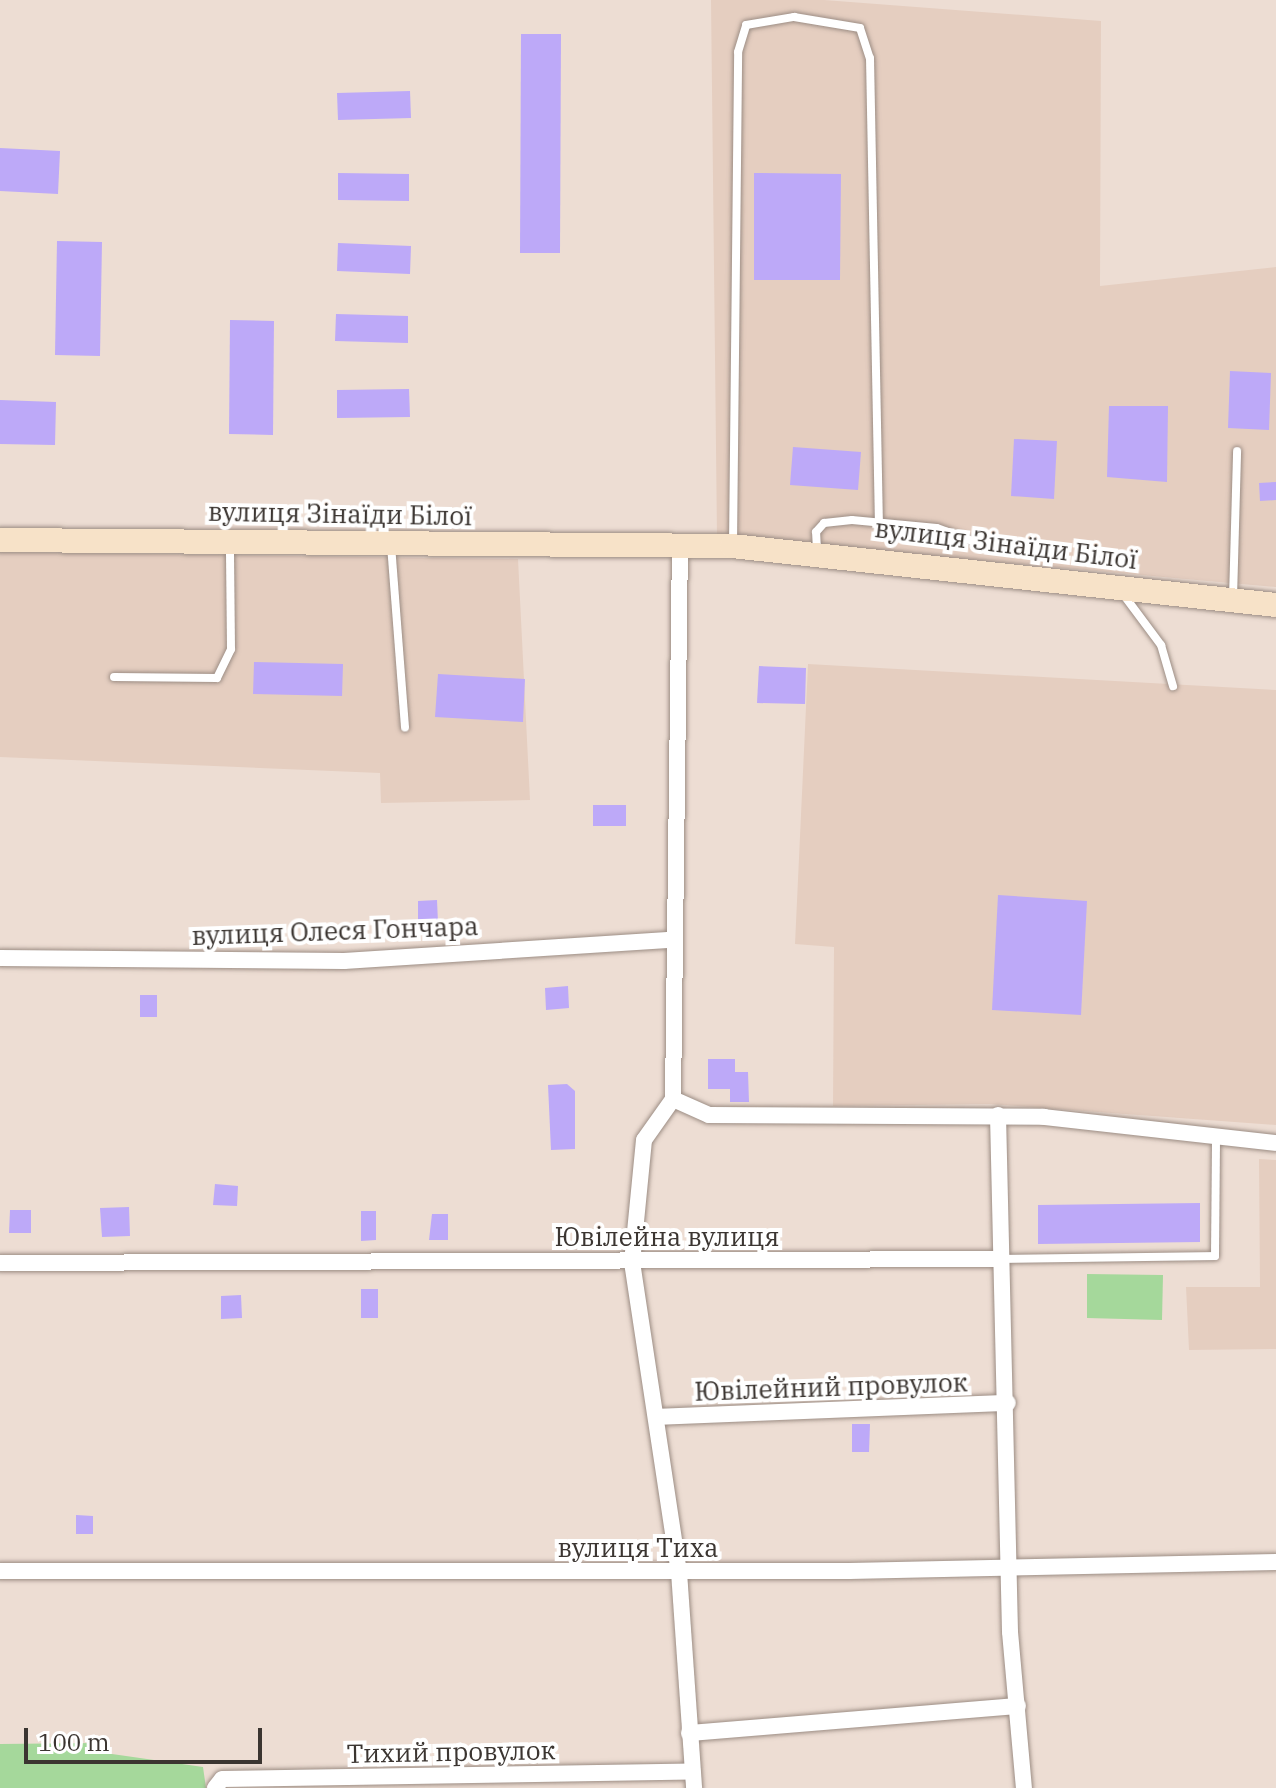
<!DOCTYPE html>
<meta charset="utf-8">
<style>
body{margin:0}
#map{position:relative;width:1276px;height:1788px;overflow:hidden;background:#edddd3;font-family:"IBM Plex Serif",serif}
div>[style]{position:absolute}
.built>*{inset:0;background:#e5cec0}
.green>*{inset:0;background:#a5d89b}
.building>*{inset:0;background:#bda9f8}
.roads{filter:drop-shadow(0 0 2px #9c8d84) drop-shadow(0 0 2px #9c8d84)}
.lane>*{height:8px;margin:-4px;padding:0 4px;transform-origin:4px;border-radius:4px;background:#fff}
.street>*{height:16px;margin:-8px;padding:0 8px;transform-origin:8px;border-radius:8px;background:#fff}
.secondary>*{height:24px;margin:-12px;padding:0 12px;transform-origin:12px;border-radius:12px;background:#f7e2c8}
span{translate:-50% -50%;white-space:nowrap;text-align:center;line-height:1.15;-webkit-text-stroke:8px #fff;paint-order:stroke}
.street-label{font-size:26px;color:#3b3531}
.scale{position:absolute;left:24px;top:1728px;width:238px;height:36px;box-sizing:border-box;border:4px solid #3b3531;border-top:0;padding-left:10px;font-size:24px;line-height:28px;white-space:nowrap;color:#3b3531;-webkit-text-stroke:6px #fff;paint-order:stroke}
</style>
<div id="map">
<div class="built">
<div style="clip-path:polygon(711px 0,824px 0,1101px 21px,1100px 286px,1276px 267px,1276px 587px,717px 537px)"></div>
<div style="clip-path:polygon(0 552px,518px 559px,530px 800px,381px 803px,380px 773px,0 757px)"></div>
<div style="clip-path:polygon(808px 664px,1276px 690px,1276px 1125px,989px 1104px,833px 1106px,834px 947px,795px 944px)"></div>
<div style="clip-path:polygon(1259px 1159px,1276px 1160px,1276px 1349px,1189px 1350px,1186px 1287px,1260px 1287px)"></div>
</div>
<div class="green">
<div style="clip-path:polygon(1087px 1274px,1163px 1275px,1162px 1320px,1087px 1318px)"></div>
<div style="clip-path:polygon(94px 1743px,112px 1754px,203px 1767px,206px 1788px,0 1788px,0 1744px)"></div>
</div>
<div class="building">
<div style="clip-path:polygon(521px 34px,561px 34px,560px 253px,520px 253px)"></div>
<div style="clip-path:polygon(410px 91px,411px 118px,338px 120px,337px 93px)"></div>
<div style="clip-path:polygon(0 148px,60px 151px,58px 194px,0 191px)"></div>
<div style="clip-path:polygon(338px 173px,409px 174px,409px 201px,338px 200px)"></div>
<div style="clip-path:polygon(754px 173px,841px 174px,840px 280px,754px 280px)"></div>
<div style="clip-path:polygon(57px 241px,102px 242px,100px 356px,55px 355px)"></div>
<div style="clip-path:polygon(338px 243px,411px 246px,410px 274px,337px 271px)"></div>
<div style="clip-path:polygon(336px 314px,408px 316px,408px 343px,335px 341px)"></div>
<div style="clip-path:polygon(230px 320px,274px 321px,273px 435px,229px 434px)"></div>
<div style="clip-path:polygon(1230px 371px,1271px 373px,1269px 430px,1228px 428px)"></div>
<div style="clip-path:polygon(409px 389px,410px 417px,337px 418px,337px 390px)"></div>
<div style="clip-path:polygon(0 400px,56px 402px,55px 445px,0 444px)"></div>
<div style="clip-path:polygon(1109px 406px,1168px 406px,1167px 482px,1107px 477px)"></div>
<div style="clip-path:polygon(1014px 439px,1057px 441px,1054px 499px,1011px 496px)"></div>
<div style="clip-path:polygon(793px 447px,861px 452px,858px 490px,790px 485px)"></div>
<div style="clip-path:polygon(1276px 482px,1276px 500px,1260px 501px,1259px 483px)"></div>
<div style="clip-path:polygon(254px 662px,343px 664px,342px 696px,253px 694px)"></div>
<div style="clip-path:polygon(759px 666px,806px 668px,805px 704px,757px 703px)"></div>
<div style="clip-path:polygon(438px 674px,525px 679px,523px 722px,435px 717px)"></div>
<div style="clip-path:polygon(593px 805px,626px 805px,626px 826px,593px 826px)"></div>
<div style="clip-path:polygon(998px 895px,1087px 901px,1081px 1015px,992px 1010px)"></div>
<div style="clip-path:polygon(437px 900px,438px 923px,418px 924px,418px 901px)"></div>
<div style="clip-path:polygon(568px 986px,569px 1008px,546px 1010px,545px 988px)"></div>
<div style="clip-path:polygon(140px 995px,157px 995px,157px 1017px,140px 1017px)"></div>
<div style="clip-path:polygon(708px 1059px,735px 1059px,735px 1072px,748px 1072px,749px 1102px,730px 1102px,730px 1089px,708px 1089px)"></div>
<div style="clip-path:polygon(567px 1084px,575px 1091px,575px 1149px,551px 1150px,548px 1085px)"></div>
<div style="clip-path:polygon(215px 1184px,238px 1186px,237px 1206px,213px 1205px)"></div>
<div style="clip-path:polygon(1200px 1203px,1200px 1242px,1038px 1244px,1038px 1205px)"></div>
<div style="clip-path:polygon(129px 1207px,130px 1236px,102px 1237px,100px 1208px)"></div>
<div style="clip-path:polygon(10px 1210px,31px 1210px,31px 1233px,9px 1233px)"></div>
<div style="clip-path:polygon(361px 1211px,376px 1211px,376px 1240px,361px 1241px)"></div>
<div style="clip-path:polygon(432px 1214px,448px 1214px,448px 1240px,429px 1240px)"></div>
<div style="clip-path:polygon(361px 1289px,378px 1289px,378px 1318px,361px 1318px)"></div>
<div style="clip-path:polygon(241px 1295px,242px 1318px,221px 1319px,221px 1296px)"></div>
<div style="clip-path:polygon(852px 1424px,870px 1424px,869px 1452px,852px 1452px)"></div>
<div style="clip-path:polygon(76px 1515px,93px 1516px,93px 1534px,76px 1534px)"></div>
</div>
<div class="roads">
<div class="lane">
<div style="left:391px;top:545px;width:183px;rotate:85.6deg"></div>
<div style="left:733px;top:545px;width:493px;rotate:-89.4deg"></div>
<div style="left:738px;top:52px;width:28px;rotate:-73deg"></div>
<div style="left:746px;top:25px;width:49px;rotate:-9.5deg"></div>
<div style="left:794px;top:17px;width:67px;rotate:9.5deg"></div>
<div style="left:860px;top:28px;width:32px;rotate:72deg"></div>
<div style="left:870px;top:58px;width:464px;rotate:88.9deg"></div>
<div style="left:817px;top:550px;width:18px;rotate:-93deg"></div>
<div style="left:816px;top:532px;width:12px;rotate:-48deg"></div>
<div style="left:824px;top:523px;width:28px;rotate:-6deg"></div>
<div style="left:852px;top:520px;width:85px;rotate:5.4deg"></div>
<div style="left:937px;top:528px;width:37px;rotate:20deg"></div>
<div style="left:1123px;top:594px;width:64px;rotate:53.3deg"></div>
<div style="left:1161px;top:645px;width:43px;rotate:73.7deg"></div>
<div style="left:1233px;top:598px;width:147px;rotate:-88.4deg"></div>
<div style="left:114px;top:677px;width:103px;rotate:0.6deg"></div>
<div style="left:217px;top:678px;width:32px;rotate:-64deg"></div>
<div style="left:231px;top:649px;width:104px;rotate:-90.6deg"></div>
<div style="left:1002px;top:1259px;width:213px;rotate:-0.8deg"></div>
<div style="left:1215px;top:1256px;width:119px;rotate:-89.5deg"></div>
</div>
<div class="street">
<div style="left:0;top:958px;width:344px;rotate:0.5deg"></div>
<div style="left:344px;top:961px;width:328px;rotate:-3.7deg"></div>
<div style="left:673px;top:1099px;width:50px;rotate:125.3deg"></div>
<div style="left:644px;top:1140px;width:123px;rotate:95.6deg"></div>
<div style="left:632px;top:1262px;width:314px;rotate:81.4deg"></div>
<div style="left:679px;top:1572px;width:217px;rotate:86deg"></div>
<div style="left:673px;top:1099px;width:39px;rotate:24deg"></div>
<div style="left:709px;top:1115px;width:335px;rotate:0.3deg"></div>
<div style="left:1044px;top:1117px;width:233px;rotate:6.4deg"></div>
<div style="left:673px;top:1099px;width:555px;rotate:-89.28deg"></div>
<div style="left:998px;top:1115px;width:517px;rotate:88.67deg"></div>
<div style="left:1010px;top:1632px;width:157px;rotate:84.9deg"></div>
<div style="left:0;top:1263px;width:1002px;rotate:-0.23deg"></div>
<div style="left:656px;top:1417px;width:352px;rotate:-2.3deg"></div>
<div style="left:0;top:1571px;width:849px"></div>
<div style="left:849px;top:1571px;width:427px;rotate:-1.2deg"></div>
<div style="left:689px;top:1733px;width:330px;rotate:-4.7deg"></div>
<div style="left:215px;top:1788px;width:11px;rotate:-52deg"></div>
<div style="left:222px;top:1779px;width:470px;rotate:-0.9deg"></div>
</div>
<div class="secondary">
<div style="left:0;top:540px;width:732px;rotate:0.47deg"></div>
<div style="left:732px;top:546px;width:547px;rotate:6.19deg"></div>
</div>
</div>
<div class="street-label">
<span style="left:340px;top:514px;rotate:1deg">вулиця Зінаїди Білої</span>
<span style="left:1006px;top:544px;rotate:7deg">вулиця Зінаїди Білої</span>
<span style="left:335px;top:931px;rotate:-2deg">вулиця Олеся Гончара</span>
<span style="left:667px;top:1237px">Ювілейна вулиця</span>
<span style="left:831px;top:1387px;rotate:-2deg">Ювілейний провулок</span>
<span style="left:638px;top:1548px">вулиця Тиха</span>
<span style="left:451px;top:1752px;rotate:-1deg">Тихий провулок</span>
</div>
<div class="scale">100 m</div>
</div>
